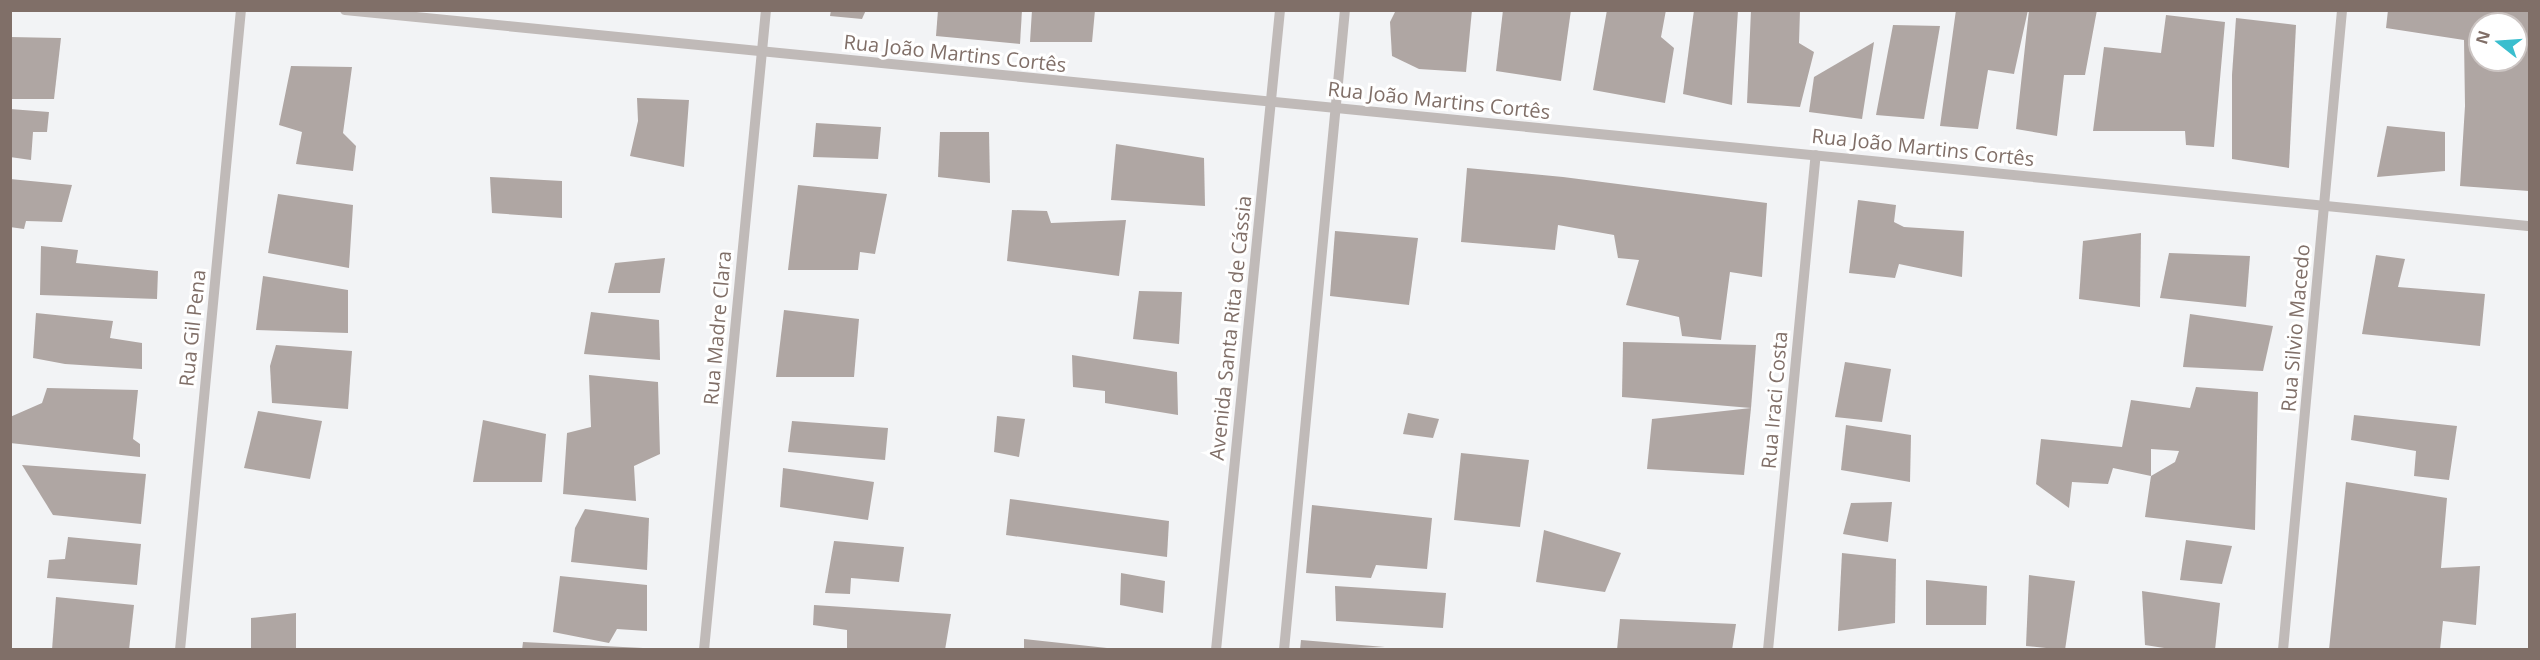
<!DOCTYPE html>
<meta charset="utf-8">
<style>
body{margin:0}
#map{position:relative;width:2540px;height:660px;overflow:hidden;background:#f2f3f5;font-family:"Open Sans",sans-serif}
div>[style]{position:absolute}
.building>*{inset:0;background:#afa6a3}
.minor>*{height:10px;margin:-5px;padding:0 5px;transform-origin:5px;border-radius:5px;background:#c0bab8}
span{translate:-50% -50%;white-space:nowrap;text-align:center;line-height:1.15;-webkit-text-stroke:6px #fff;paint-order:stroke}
.street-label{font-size:20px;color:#806f68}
.frame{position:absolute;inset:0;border:12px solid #806f68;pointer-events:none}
.north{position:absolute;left:2468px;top:12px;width:60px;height:60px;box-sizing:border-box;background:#fff;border:2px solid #ccc5c3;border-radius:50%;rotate:287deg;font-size:16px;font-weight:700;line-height:24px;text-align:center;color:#806f68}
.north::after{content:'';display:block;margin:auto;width:21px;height:27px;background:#3abece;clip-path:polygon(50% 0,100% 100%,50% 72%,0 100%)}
</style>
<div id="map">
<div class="building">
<div style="clip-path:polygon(831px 10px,866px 10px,862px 19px,830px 16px)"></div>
<div style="clip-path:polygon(938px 10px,1022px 10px,1020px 44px,936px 36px)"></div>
<div style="clip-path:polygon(1032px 10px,1095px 10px,1092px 42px,1030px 42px)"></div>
<div style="clip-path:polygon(1396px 10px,1472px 10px,1466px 72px,1419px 69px,1392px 56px,1390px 22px)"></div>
<div style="clip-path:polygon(1503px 10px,1571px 10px,1561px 81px,1496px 71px)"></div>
<div style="clip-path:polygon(1607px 10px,1666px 10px,1661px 37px,1674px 48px,1665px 103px,1593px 90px)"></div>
<div style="clip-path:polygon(1694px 10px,1738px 10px,1732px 105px,1683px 94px)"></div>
<div style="clip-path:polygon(1751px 10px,1800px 10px,1799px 43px,1814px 52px,1800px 107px,1747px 103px)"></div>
<div style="clip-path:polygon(1956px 10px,2028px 10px,2014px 74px,1988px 70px,1978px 129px,1940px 126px)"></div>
<div style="clip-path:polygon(2029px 10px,2097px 10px,2085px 75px,2064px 75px,2057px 136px,2016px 129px)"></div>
<div style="clip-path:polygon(evenodd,2388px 10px,2530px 10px,2529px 191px,2460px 186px,2465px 106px,2464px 40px,2386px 28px,2388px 10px,2480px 24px,2516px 24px,2516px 60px,2480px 60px,2480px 24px)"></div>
<div style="clip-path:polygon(2166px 15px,2225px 22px,2214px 147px,2186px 145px,2185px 131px,2093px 131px,2104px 47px,2161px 53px)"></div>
<div style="clip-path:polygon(2236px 18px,2296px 25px,2289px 168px,2232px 159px,2232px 75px)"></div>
<div style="clip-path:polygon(1893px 25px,1940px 26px,1924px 119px,1876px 115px)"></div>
<div style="clip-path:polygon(10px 37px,61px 38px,54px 99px,10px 99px)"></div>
<div style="clip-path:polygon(1874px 42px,1862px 119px,1809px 112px,1814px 77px)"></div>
<div style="clip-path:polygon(291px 66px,352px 67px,343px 133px,356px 146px,353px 171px,296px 164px,302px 132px,279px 125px)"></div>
<div style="clip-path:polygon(637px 98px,689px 100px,684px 167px,630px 156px,638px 121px)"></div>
<div style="clip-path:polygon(10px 109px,49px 112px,47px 132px,33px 132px,31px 160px,10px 157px)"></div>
<div style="clip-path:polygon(816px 123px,881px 127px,878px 159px,813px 157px)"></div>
<div style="clip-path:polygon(2387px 126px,2445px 132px,2445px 171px,2377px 177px)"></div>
<div style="clip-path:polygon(940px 132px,989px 132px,990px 183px,938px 177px)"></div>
<div style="clip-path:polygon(1116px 144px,1204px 158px,1205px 206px,1111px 200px)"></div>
<div style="clip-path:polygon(1467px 168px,1563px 177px,1767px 203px,1762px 277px,1730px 272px,1721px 340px,1682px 336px,1679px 317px,1626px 305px,1639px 260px,1618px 258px,1614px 235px,1558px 225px,1555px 250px,1461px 242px)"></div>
<div style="clip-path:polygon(490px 177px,562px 181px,562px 218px,492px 213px)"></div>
<div style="clip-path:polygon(10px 179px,72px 185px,62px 222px,26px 221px,24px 229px,10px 227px)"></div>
<div style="clip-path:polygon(798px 185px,887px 194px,875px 254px,860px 252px,858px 270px,788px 270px)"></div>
<div style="clip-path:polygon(278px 194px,353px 205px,349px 268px,268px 253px)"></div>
<div style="clip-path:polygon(1858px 200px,1896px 205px,1894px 222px,1904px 227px,1964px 231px,1962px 277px,1899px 264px,1895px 278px,1849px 273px)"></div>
<div style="clip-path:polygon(1012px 210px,1047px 211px,1051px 223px,1126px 220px,1119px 276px,1007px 261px)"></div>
<div style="clip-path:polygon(1335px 231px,1418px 238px,1409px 305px,1330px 296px)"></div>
<div style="clip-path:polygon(2141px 233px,2140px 307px,2079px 299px,2083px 241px)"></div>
<div style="clip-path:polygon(41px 246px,78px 250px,76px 263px,158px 271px,157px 299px,40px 295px)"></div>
<div style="clip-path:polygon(2169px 253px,2250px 256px,2246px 307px,2160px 298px)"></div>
<div style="clip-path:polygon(2376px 255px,2405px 259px,2398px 287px,2485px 294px,2480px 346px,2362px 334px)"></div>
<div style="clip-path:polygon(665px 258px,660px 293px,608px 293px,615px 263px)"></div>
<div style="clip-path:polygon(263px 276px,348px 290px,348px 333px,256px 330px)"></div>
<div style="clip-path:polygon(1139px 291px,1182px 292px,1179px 344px,1133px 339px)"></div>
<div style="clip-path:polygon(784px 310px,859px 319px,854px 377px,776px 377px)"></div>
<div style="clip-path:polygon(591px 312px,659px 320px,660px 360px,584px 354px)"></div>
<div style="clip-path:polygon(36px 313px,113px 321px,110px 338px,142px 343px,142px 369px,65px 364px,33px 358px)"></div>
<div style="clip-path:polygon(2190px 314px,2273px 326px,2263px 371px,2183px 367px)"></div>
<div style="clip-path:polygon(1623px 342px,1756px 345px,1751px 408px,1622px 397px)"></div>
<div style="clip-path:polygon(276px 345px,352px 351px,348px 409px,272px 403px,270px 366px)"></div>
<div style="clip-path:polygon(1072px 355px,1177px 372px,1178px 415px,1105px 403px,1105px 391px,1073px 387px)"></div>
<div style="clip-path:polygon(1845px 362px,1891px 369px,1882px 422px,1835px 417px)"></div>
<div style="clip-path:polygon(589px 375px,658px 382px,660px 454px,634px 466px,636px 501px,563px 494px,567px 433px,591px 427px)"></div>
<div style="clip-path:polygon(evenodd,2196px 387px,2258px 392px,2255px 530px,2145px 517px,2151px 476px,2113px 468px,2108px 484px,2072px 482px,2069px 508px,2036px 484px,2041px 439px,2122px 447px,2131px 400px,2190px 408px,2196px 387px,2151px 449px,2179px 451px,2175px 462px,2151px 476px,2151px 449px)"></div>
<div style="clip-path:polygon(47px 388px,138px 390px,133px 439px,140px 444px,140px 457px,10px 443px,10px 417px,42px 403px)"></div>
<div style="clip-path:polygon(1751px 408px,1744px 475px,1647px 469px,1652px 419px)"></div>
<div style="clip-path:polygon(258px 411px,322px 421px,310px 479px,244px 468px)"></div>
<div style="clip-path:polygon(1408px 413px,1439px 419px,1433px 438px,1403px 434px)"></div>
<div style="clip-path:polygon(2354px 415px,2457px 426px,2449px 480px,2414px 476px,2416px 451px,2351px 440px)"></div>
<div style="clip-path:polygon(997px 416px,1025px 419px,1019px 457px,994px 452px)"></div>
<div style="clip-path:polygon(483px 420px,546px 434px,542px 482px,473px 482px)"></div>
<div style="clip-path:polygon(792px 421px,888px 428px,885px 460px,788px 452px)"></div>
<div style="clip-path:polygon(1846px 425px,1911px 435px,1910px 482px,1841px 470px)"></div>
<div style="clip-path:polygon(1461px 453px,1529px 460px,1520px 527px,1454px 520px)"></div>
<div style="clip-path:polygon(22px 465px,146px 474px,141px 524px,53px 515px)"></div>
<div style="clip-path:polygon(783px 468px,874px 482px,868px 520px,780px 507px)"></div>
<div style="clip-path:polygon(2346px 482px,2447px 498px,2441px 568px,2480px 566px,2476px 625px,2443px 621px,2440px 650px,2329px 650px)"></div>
<div style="clip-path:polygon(1010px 499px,1169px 521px,1167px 557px,1006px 535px)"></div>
<div style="clip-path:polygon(1892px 502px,1888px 542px,1843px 534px,1851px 503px)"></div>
<div style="clip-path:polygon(1312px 505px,1432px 518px,1427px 569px,1376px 565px,1371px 578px,1306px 573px)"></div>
<div style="clip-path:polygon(585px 509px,649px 518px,647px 570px,571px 562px,575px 528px)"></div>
<div style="clip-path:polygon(1544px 530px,1621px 553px,1605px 592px,1536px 582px)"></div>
<div style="clip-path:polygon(68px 537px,141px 544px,137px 585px,47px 578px,49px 560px,65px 559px)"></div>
<div style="clip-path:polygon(2186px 540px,2232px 546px,2222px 584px,2180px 580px)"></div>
<div style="clip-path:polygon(834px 541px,904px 547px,899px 582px,851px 578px,850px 594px,825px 593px)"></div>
<div style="clip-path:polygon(1842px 553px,1896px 559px,1895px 623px,1838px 631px)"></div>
<div style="clip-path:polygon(1121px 573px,1165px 581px,1163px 613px,1120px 605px)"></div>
<div style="clip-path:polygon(2029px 575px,2075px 581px,2065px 650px,2026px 646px)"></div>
<div style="clip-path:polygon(560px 576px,647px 585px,647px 631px,617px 629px,609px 643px,553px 632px)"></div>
<div style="clip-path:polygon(1926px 580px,1987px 586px,1986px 625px,1926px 625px)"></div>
<div style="clip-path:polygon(1335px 586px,1446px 593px,1443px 628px,1336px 621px)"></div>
<div style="clip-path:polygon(2142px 591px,2220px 603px,2215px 650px,2177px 650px,2145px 645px)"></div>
<div style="clip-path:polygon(56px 597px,134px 605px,129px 650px,52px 650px)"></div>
<div style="clip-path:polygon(814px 605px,951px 614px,945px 650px,847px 650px,847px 630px,813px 625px)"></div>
<div style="clip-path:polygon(296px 613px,296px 650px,251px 650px,251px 618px)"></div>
<div style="clip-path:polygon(1620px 619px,1736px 624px,1732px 650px,1617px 650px)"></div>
<div style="clip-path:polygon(1024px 639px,1107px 648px,1107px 650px,1024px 650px)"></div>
<div style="clip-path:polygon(1301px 640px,1385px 647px,1300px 650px)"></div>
<div style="clip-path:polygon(523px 642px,643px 648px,643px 650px,522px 650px)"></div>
</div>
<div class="minor">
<div style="left:345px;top:10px;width:2196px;rotate:5.65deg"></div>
<div style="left:180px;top:650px;width:643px;rotate:-84.56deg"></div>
<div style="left:704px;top:650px;width:643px;rotate:-84.47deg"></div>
<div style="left:1216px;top:650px;width:643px;rotate:-84.29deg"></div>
<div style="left:1284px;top:650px;width:643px;rotate:-84.56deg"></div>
<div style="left:1768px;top:650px;width:497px;rotate:-84.5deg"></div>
<div style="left:2283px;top:650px;width:643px;rotate:-84.73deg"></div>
</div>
<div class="street-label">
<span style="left:955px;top:53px;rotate:6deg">Rua João Martins Cortês</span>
<span style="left:1439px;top:100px;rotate:6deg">Rua João Martins Cortês</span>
<span style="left:1923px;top:147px;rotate:6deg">Rua João Martins Cortês</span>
<span style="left:192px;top:328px;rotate:-84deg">Rua Gil Pena</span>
<span style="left:717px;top:328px;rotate:-85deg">Rua Madre Clara</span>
<span style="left:1230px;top:328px;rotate:-84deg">Avenida Santa Rita de Cássia</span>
<span style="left:2295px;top:328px;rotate:-85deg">Rua Silvio Macedo</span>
<span style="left:1774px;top:400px;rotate:-85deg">Rua Iraci Costa</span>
</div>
<div class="frame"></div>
<div class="north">N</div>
</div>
